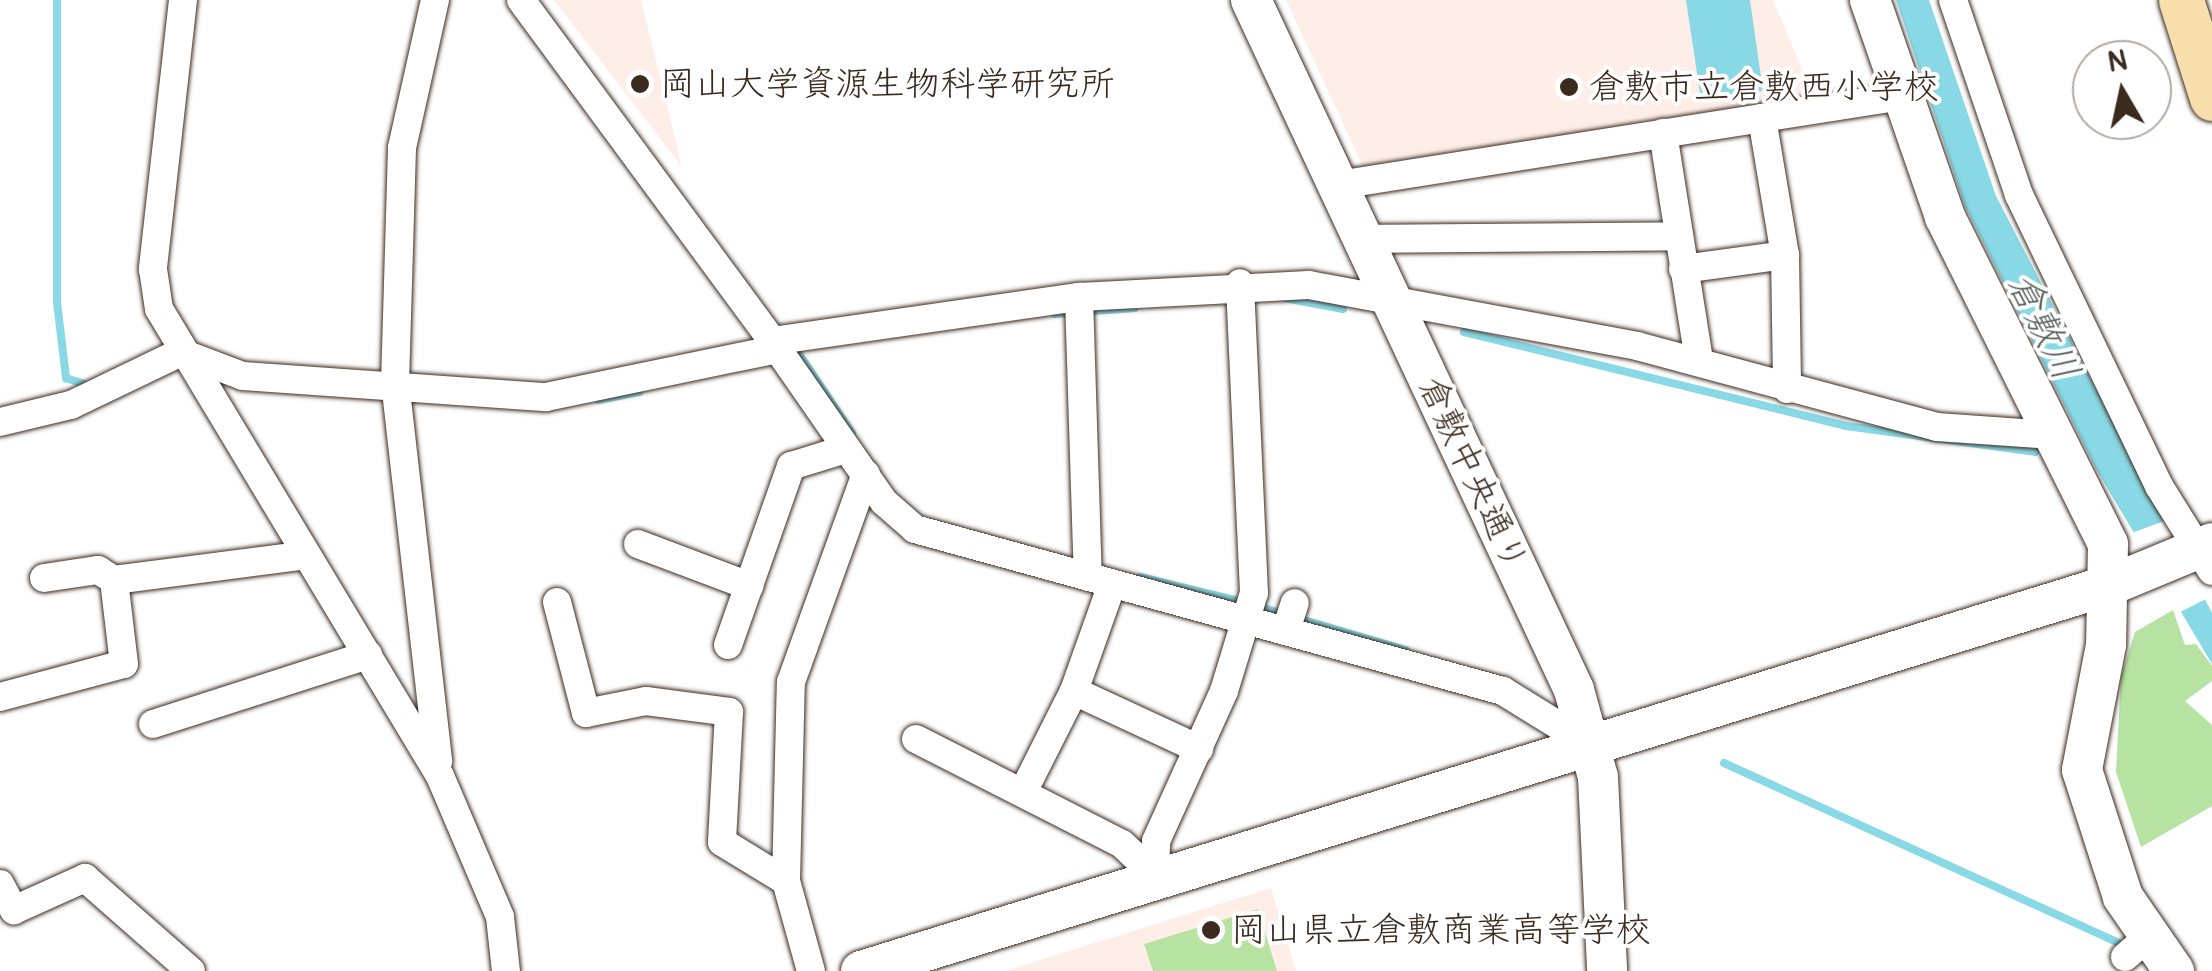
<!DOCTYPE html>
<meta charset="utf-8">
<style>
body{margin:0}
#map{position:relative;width:2212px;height:971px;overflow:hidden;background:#fff;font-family:Pangolin,"Klee One",sans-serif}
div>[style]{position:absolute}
.built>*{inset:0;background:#ffeee8}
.green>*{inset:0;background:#b6e3a1}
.water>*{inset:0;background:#88d8e5}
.pier>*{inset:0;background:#fff}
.stream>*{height:8px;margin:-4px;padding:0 4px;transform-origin:4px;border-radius:4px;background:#88d8e5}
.roads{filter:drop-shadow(0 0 2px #3b2a1e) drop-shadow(0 0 2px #3b2a1e)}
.street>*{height:28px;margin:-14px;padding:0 14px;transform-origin:14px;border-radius:14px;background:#fff}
.secondary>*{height:40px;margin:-20px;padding:0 20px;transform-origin:20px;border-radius:20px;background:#fff}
.primary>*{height:45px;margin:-22.5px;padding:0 22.5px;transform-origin:22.5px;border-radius:22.5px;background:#f8deab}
.dots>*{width:28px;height:28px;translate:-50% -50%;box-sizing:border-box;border:5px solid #fff;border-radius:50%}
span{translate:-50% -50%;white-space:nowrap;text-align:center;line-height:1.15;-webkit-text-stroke:8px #fff;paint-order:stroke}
.poi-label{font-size:35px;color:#3b2a1e}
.left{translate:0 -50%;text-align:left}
.street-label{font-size:35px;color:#3b2a1e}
.water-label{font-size:38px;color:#525e5a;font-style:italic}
.north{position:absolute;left:2072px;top:40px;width:100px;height:100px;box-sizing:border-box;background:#fff;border:2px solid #b1aaa5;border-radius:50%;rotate:351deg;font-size:28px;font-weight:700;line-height:40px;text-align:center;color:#3b2a1e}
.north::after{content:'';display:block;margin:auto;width:35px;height:45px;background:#3b2a1e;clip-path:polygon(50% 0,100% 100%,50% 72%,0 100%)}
</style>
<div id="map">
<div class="built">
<div style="clip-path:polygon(554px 0,641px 0,682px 167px)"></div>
<div style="clip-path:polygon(1286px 0,1773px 0,1816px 102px,1365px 171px)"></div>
<div style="clip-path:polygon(1271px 888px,1296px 971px,1005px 971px)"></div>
</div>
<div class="green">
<div style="clip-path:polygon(2173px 610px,2185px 645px,2196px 644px,2212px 666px,2212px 681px,2185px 701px,2212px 725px,2212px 806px,2141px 847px,2116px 772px,2121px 676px,2135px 632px)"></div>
<div style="clip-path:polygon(1258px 909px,1277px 971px,1153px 971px,1144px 944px)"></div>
</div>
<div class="water">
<div style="clip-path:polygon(1686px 0,1750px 0,1763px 91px,1701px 100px)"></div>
<div style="clip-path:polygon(1896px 0,1929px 0,1996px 196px,2212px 613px,2212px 664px,2096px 469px,1965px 206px)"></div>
</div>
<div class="pier">
<div style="clip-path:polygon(2164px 521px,2208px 598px,2176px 614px,2129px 534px)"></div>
</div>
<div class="stream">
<div style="left:57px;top:0;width:302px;rotate:90deg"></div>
<div style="left:57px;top:302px;width:77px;rotate:83.2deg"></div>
<div style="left:66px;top:378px;width:19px;rotate:18deg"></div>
<div style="left:1284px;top:298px;width:60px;rotate:10.6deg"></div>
<div style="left:1055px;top:314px;width:80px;rotate:-4.3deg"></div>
<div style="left:1464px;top:332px;width:393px;rotate:13.8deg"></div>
<div style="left:1846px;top:426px;width:191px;rotate:7.8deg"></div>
<div style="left:793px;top:345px;width:106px;rotate:56.2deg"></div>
<div style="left:598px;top:400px;width:42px;rotate:-11deg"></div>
<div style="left:1140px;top:577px;width:106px;rotate:13.6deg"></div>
<div style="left:1257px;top:606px;width:155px;rotate:16.5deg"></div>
<div style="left:1724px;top:763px;width:444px;rotate:24.5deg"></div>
</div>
<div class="roads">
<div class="street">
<div style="left:183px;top:0;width:271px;rotate:96.4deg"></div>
<div style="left:153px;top:269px;width:40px;rotate:81.5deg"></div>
<div style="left:159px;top:309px;width:545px;rotate:58.96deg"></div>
<div style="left:440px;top:776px;width:153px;rotate:66.9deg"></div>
<div style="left:500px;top:917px;width:54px;rotate:83.7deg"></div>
<div style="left:435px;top:0;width:152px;rotate:102.6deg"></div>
<div style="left:402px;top:148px;width:234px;rotate:91.7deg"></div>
<div style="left:395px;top:382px;width:382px;rotate:83.5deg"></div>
<div style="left:521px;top:0;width:423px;rotate:53.6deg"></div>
<div style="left:1953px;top:0;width:206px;rotate:71.3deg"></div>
<div style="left:2019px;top:195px;width:323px;rotate:64.3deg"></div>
<div style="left:2159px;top:486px;width:100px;rotate:58.1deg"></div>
<div style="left:1762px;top:118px;width:143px;rotate:-8.9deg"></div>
<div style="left:1663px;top:133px;width:230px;rotate:81deg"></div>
<div style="left:1339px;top:185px;width:428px;rotate:-9deg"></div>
<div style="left:1762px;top:118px;width:139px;rotate:80.5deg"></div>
<div style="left:1785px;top:255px;width:134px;rotate:89.1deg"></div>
<div style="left:1363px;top:239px;width:315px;rotate:-0.5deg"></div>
<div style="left:1683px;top:269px;width:103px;rotate:-7.8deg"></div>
<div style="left:1079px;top:297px;width:280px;rotate:88.2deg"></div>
<div style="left:182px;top:353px;width:65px;rotate:20.7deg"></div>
<div style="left:243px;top:376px;width:304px;rotate:4deg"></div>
<div style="left:546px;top:397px;width:237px;rotate:-11.7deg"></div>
<div style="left:0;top:422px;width:73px;rotate:-13.5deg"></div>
<div style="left:71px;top:405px;width:122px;rotate:-25.7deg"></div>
<div style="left:638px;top:544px;width:119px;rotate:20.7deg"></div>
<div style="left:44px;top:578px;width:55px;rotate:-8.4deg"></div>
<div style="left:98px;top:570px;width:19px;rotate:32deg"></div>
<div style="left:114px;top:580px;width:194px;rotate:-7.4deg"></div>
<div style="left:557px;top:602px;width:115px;rotate:75.4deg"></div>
<div style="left:586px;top:713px;width:61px;rotate:-11.3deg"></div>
<div style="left:646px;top:701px;width:84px;rotate:7.5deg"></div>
<div style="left:729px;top:712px;width:130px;rotate:93.1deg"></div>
<div style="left:722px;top:842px;width:75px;rotate:31.4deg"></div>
<div style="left:786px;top:881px;width:93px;rotate:74.5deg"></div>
<div style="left:1287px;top:627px;width:25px;rotate:-72deg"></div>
<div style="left:728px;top:645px;width:190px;rotate:-70.6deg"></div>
<div style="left:791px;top:466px;width:58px;rotate:-17.2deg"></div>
<div style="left:1074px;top:691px;width:138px;rotate:24.9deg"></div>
<div style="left:0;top:697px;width:128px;rotate:-14.9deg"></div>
<div style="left:124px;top:664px;width:85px;rotate:-96.8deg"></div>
<div style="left:153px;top:724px;width:226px;rotate:-17.8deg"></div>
<div style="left:916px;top:739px;width:231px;rotate:27deg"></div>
<div style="left:1122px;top:844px;width:45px;rotate:43.2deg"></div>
<div style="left:1592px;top:746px;width:105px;rotate:-148.3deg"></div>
<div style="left:1503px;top:691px;width:610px;rotate:-164.6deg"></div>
<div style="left:915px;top:529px;width:41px;rotate:-138.9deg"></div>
<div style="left:884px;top:502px;width:196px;rotate:-124.8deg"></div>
<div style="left:772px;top:341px;width:310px;rotate:-8.2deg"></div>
<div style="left:1079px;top:297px;width:230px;rotate:-3deg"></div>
<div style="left:1309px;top:285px;width:334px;rotate:10.5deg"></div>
<div style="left:1637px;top:346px;width:311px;rotate:15.1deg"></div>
<div style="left:1937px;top:427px;width:113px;rotate:4deg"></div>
<div style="left:1024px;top:790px;width:111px;rotate:-63.2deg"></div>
<div style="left:1074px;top:691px;width:114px;rotate:-70.4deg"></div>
<div style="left:1155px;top:875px;width:34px;rotate:-88deg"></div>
<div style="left:1156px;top:841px;width:165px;rotate:-65.6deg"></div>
<div style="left:1224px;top:691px;width:102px;rotate:-73deg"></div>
<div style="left:1254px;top:593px;width:310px;rotate:-92.6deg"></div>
<div style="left:786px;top:881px;width:199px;rotate:-88.6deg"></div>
<div style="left:791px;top:682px;width:221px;rotate:-70.2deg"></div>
<div style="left:0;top:884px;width:30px;rotate:62deg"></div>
<div style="left:14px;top:910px;width:78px;rotate:-24.3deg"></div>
<div style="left:85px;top:878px;width:141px;rotate:41.3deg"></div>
<div style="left:2125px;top:957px;width:32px;rotate:-41deg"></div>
</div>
<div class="secondary">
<div style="left:1251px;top:0;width:762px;rotate:64.91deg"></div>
<div style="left:1574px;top:690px;width:90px;rotate:74.6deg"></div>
<div style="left:1598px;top:777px;width:194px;rotate:87.3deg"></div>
<div style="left:1870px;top:0;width:230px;rotate:70.9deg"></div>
<div style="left:1945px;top:217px;width:365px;rotate:63.5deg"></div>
<div style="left:2108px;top:544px;width:101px;rotate:91.1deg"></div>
<div style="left:2106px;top:645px;width:127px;rotate:100.9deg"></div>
<div style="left:2082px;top:770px;width:133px;rotate:72.1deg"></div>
<div style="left:2123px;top:897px;width:90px;rotate:55.4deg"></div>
<div style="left:861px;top:971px;width:1310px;rotate:-17.18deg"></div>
<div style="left:2113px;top:584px;width:107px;rotate:-22.5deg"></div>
</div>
<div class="primary">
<div style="left:2181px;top:0;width:103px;rotate:72.4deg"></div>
</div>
</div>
<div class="dots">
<div style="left:640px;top:84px;background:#3b2a1e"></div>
<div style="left:1569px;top:87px;background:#3b2a1e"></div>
<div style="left:1211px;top:930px;background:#3b2a1e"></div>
</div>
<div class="poi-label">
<span class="left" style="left:660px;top:84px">岡山大学資源生物科学研究所</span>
<span class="left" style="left:1589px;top:87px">倉敷市立倉敷西小学校</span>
<span class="left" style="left:1231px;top:930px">岡山県立倉敷商業高等学校</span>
</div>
<div class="street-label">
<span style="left:1473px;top:474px;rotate:65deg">倉敷中央通り</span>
</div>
<div class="water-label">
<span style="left:2043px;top:327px;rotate:64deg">倉敷川</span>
</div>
<div class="north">N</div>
</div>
